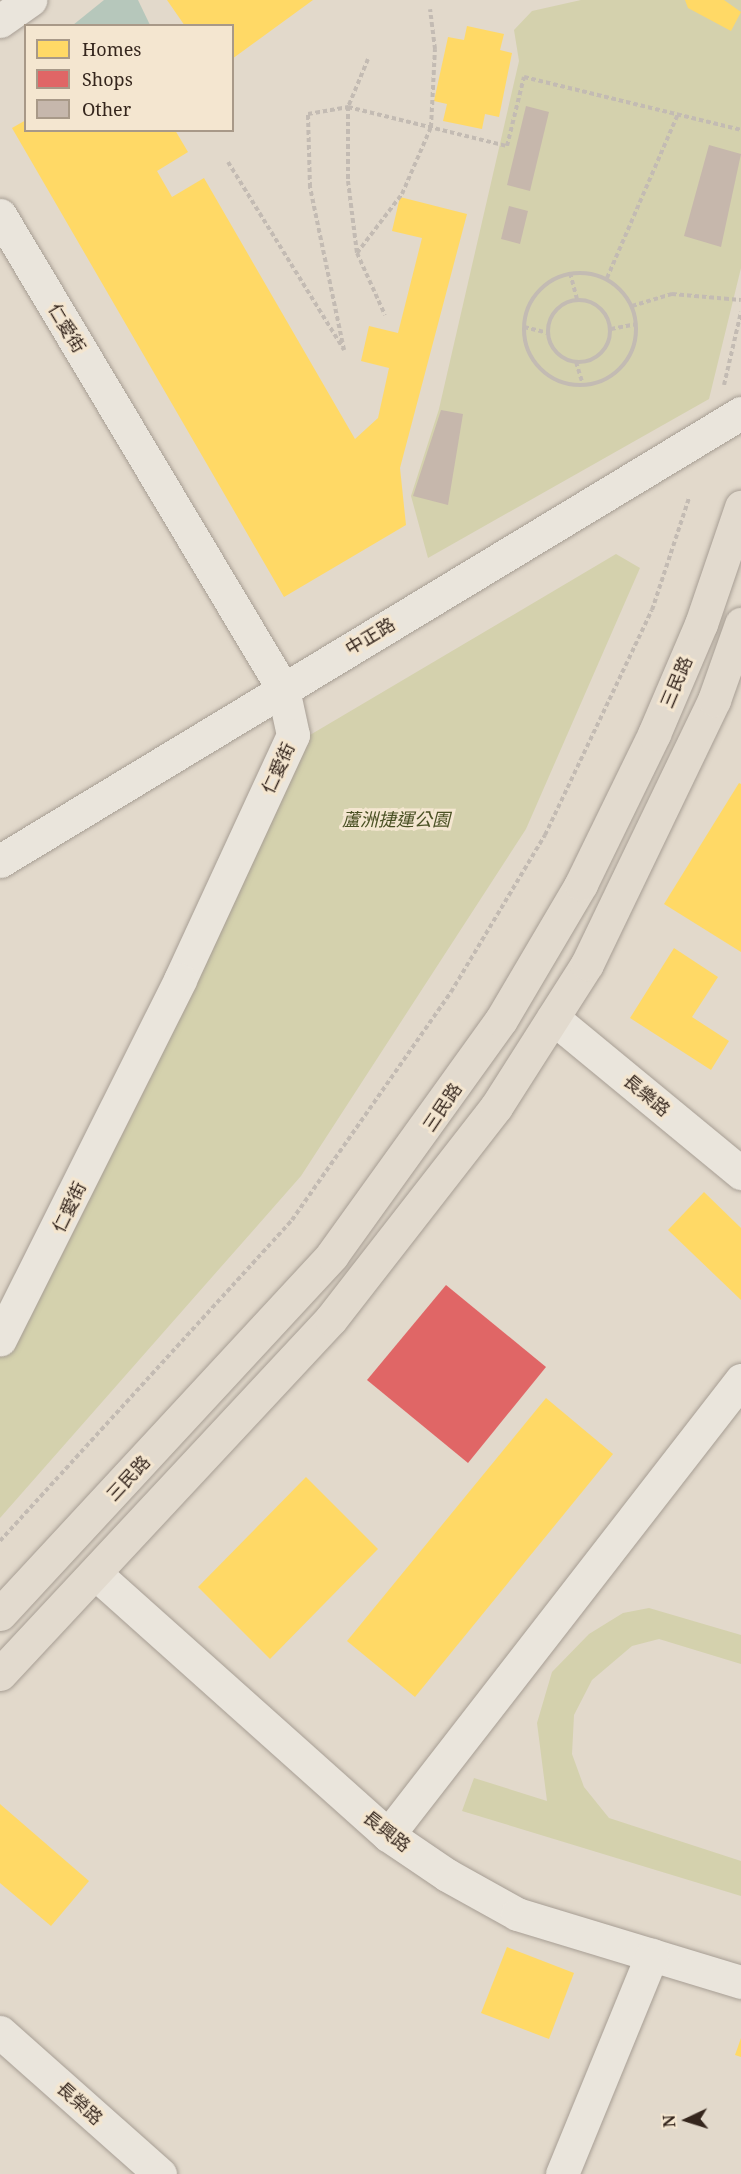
<!DOCTYPE html>
<meta charset="utf-8">
<style>
body{margin:0}
#map{position:relative;width:741px;height:2174px;overflow:hidden;background:#e2d9cb;font-family:"Noto Serif","Noto Sans TC",serif}
div>[style]{position:absolute}
.green>*{inset:0;background:#d4d1ad}
.water>*{inset:0;background:#b6c7bb}
.homes>*{inset:0;background:#ffd966}
.shops>*{inset:0;background:#e06666}
.building>*{inset:0;background:#c6b7ac}
.path>*{height:4px;margin-top:-2px;transform-origin:0;background:repeating-linear-gradient(90deg,#c3bbb3 0 4.5px,transparent 0 7.5px)}
.path>.ring{margin:-2px;padding:0;box-sizing:content-box;background:none;border:4px solid #c3bbb3;border-radius:50%}
.roads{filter:drop-shadow(0 0 2px #a79e94) drop-shadow(0 0 2px #a79e94)}
.minor>*{height:33px;margin:-16.5px;padding:0 16.5px;transform-origin:16.5px;border-radius:16.5px;background:#eae5dc}
.major>*{height:33px;margin:-16.5px;padding:0 16.5px;transform-origin:16.5px;border-radius:16.5px;background:#e2dace}
span{translate:-50% -50%;white-space:nowrap;text-align:center;line-height:1.15;-webkit-text-stroke:6px #f4e6d0;paint-order:stroke}
.street-label{font-size:18px;color:#35261d}
.park-label{font-size:18px;color:#4a5124;font-style:italic}
.legend{position:absolute;left:24px;top:24px;width:210px;height:108px;box-sizing:border-box;background:#f4e6d0;border:2px solid #a89988;margin:0;padding:8px 10px;list-style:none;font-size:18px;color:#35261d}
.legend li{display:flex;align-items:center;gap:12px;height:30px}
.legend b{width:30px;border:2px solid #a89988}
.north{position:absolute;left:657px;top:2090px;width:60px;height:60px;-webkit-text-stroke:4px #f4e6d0;paint-order:stroke;rotate:266deg;font-size:16px;font-weight:700;line-height:24px;text-align:center;color:#35261d}
.north::after{content:'';display:block;margin:auto;width:21px;height:27px;background:#35261d;clip-path:polygon(50% 0,100% 100%,50% 72%,0 100%)}
</style>
<div id="map">
<div class="green">
<div style="clip-path:polygon(581px 0,741px 0,741px 268px,709px 399px,428px 558px,411px 496px,439px 409px,519px 61px,514px 30px,532px 11px)"></div>
<div style="clip-path:polygon(616px 554px,640px 568px,526px 829px,301px 1176px,0 1518px,0 1357px,19px 1333px,310px 735px)"></div>
<div style="clip-path:polygon(649px 1608px,741px 1635px,741px 1664px,659px 1639px,632px 1646px,592px 1680px,574px 1715px,572px 1754px,584px 1787px,609px 1818px,741px 1861px,741px 1896px,462px 1811px,474px 1778px,547px 1801px,537px 1723px,552px 1672px,589px 1634px,623px 1613px)"></div>
</div>
<div class="water">
<div style="clip-path:polygon(104px 0,138px 0,150px 25px,73px 25px)"></div>
</div>
<div class="homes">
<div style="clip-path:polygon(167px 0,313px 0,232px 59px,232px 26px,185px 26px)"></div>
<div style="clip-path:polygon(685px 0,724px 0,741px 12px,731px 31px,688px 8px)"></div>
<div style="clip-path:polygon(467px 26px,504px 34px,500px 50px,512px 53px,499px 117px,485px 114px,482px 129px,443px 121px,447px 104px,434px 101px,448px 37px,464px 40px)"></div>
<div style="clip-path:polygon(26px 120px,26px 130px,175px 130px,188px 152px,157px 171px,172px 197px,204px 178px,355px 439px,378px 418px,389px 368px,361px 361px,369px 326px,398px 333px,422px 238px,392px 231px,400px 197px,467px 214px,400px 468px,406px 525px,284px 597px,12px 128px)"></div>
<div style="clip-path:polygon(739px 783px,741px 784px,741px 952px,664px 904px)"></div>
<div style="clip-path:polygon(674px 948px,718px 977px,692px 1017px,729px 1041px,711px 1070px,630px 1018px)"></div>
<div style="clip-path:polygon(704px 1192px,741px 1228px,741px 1300px,668px 1230px)"></div>
<div style="clip-path:polygon(546px 1398px,613px 1454px,415px 1697px,347px 1641px)"></div>
<div style="clip-path:polygon(306px 1477px,378px 1549px,270px 1659px,198px 1587px)"></div>
<div style="clip-path:polygon(0 1804px,89px 1881px,51px 1926px,0 1883px)"></div>
<div style="clip-path:polygon(507px 1947px,574px 1973px,549px 2039px,481px 2013px)"></div>
<div style="clip-path:polygon(741px 2038px,741px 2057px,735px 2055px)"></div>
</div>
<div class="shops">
<div style="clip-path:polygon(446px 1285px,546px 1367px,468px 1463px,367px 1380px)"></div>
</div>
<div class="building">
<div style="clip-path:polygon(526px 106px,549px 112px,530px 191px,507px 185px)"></div>
<div style="clip-path:polygon(709px 145px,741px 154px,721px 247px,684px 236px)"></div>
<div style="clip-path:polygon(509px 206px,528px 211px,520px 244px,501px 239px)"></div>
<div style="clip-path:polygon(441px 410px,463px 414px,448px 505px,413px 496px)"></div>
</div>
<div class="path">
<div style="left:368px;top:59px;width:52px;rotate:112.6deg"></div>
<div style="left:348px;top:107px;width:74px;rotate:90deg"></div>
<div style="left:348px;top:181px;width:73px;rotate:82.9deg"></div>
<div style="left:357px;top:253px;width:68px;rotate:65.7deg"></div>
<div style="left:228px;top:162px;width:221px;rotate:58.3deg"></div>
<div style="left:344px;top:350px;width:167px;rotate:-101.8deg"></div>
<div style="left:310px;top:187px;width:73px;rotate:-91.6deg"></div>
<div style="left:308px;top:114px;width:41px;rotate:-9.9deg"></div>
<div style="left:348px;top:107px;width:164px;rotate:13.8deg"></div>
<div style="left:507px;top:146px;width:71px;rotate:-76.2deg"></div>
<div style="left:524px;top:77px;width:223px;rotate:13.7deg"></div>
<div style="left:357px;top:253px;width:74px;rotate:-52.7deg"></div>
<div style="left:402px;top:194px;width:73px;rotate:-66.6deg"></div>
<div style="left:431px;top:127px;width:78px;rotate:-87.1deg"></div>
<div style="left:435px;top:49px;width:40px;rotate:-97.1deg"></div>
<div style="left:570px;top:273px;width:27px;rotate:75deg"></div>
<div class="ring" style="left:524px;top:273px;width:108px;height:108px"></div>
<div style="left:607px;top:278px;width:179px;rotate:-66.6deg"></div>
<div class="ring" style="left:548px;top:300px;width:58px;height:58px"></div>
<div style="left:632px;top:306px;width:42px;rotate:-16.7deg"></div>
<div style="left:672px;top:294px;width:69px;rotate:5deg"></div>
<div style="left:524px;top:327px;width:25px;rotate:14deg"></div>
<div style="left:611px;top:329px;width:26px;rotate:-11deg"></div>
<div style="left:576px;top:362px;width:24px;rotate:73deg"></div>
<div style="left:724px;top:385px;width:75px;rotate:-76.9deg"></div>
<div style="left:0;top:1541px;width:434px;rotate:-47.7deg"></div>
<div style="left:292px;top:1220px;width:278px;rotate:-55.1deg"></div>
<div style="left:451px;top:992px;width:183px;rotate:-59.1deg"></div>
<div style="left:545px;top:835px;width:249px;rotate:-64.6deg"></div>
<div style="left:652px;top:610px;width:118px;rotate:-71.7deg"></div>
</div>
<div class="roads">
<div class="minor">
<div style="left:0;top:21px;width:37px;rotate:-35deg"></div>
<div style="left:0;top:215px;width:552px;rotate:59.16deg"></div>
<div style="left:283px;top:689px;width:47px;rotate:77.7deg"></div>
<div style="left:293px;top:735px;width:270px;rotate:114.8deg"></div>
<div style="left:180px;top:980px;width:402px;rotate:116.6deg"></div>
<div style="left:0;top:861px;width:866px;rotate:-31.16deg"></div>
<div style="left:553px;top:1018px;width:244px;rotate:39.5deg"></div>
<div style="left:96px;top:1574px;width:392px;rotate:41.8deg"></div>
<div style="left:388px;top:1835px;width:71px;rotate:34.1deg"></div>
<div style="left:447px;top:1875px;width:80px;rotate:29.1deg"></div>
<div style="left:517px;top:1914px;width:234px;rotate:16.9deg"></div>
<div style="left:388px;top:1835px;width:576px;rotate:-52.19deg"></div>
<div style="left:0;top:2032px;width:214px;rotate:41.6deg"></div>
<div style="left:562px;top:2174px;width:237px;rotate:-67.7deg"></div>
</div>
<div class="major">
<div style="left:0;top:1614px;width:489px;rotate:-47.2deg"></div>
<div style="left:332px;top:1255px;width:289px;rotate:-54.3deg"></div>
<div style="left:501px;top:1020px;width:158px;rotate:-59.5deg"></div>
<div style="left:581px;top:884px;width:167px;rotate:-64deg"></div>
<div style="left:654px;top:734px;width:120px;rotate:-66.9deg"></div>
<div style="left:701px;top:624px;width:124px;rotate:-71.1deg"></div>
<div style="left:0;top:1674px;width:485px;rotate:-47deg"></div>
<div style="left:331px;top:1319px;width:269px;rotate:-52.1deg"></div>
<div style="left:496px;top:1107px;width:169px;rotate:-57.5deg"></div>
<div style="left:587px;top:964px;width:293px;rotate:-64.3deg"></div>
<div style="left:714px;top:700px;width:81px;rotate:-70.4deg"></div>
</div>
</div>
<div class="street-label">
<span style="left:67px;top:328px;rotate:59deg">仁愛街</span>
<span style="left:370px;top:636px;rotate:-31deg">中正路</span>
<span style="left:676px;top:682px;rotate:-67deg">三民路</span>
<span style="left:278px;top:768px;rotate:-65deg">仁愛街</span>
<span style="left:647px;top:1095px;rotate:40deg">長樂路</span>
<span style="left:442px;top:1107px;rotate:-56deg">三民路</span>
<span style="left:69px;top:1207px;rotate:-64deg">仁愛街</span>
<span style="left:128px;top:1478px;rotate:-47deg">三民路</span>
<span style="left:387px;top:1831px;rotate:38deg">長興路</span>
<span style="left:80px;top:2103px;rotate:42deg">長榮路</span>
</div>
<div class="park-label">
<span style="left:396px;top:819px">蘆洲捷運公園</span>
</div>
<ul class="legend">
<li><b style="height:16px;background:#ffd966"></b>Homes</li>
<li><b style="height:16px;background:#e06666"></b>Shops</li>
<li><b style="height:16px;background:#c6b7ac"></b>Other</li>
</ul>
<div class="north">N</div>
</div>
